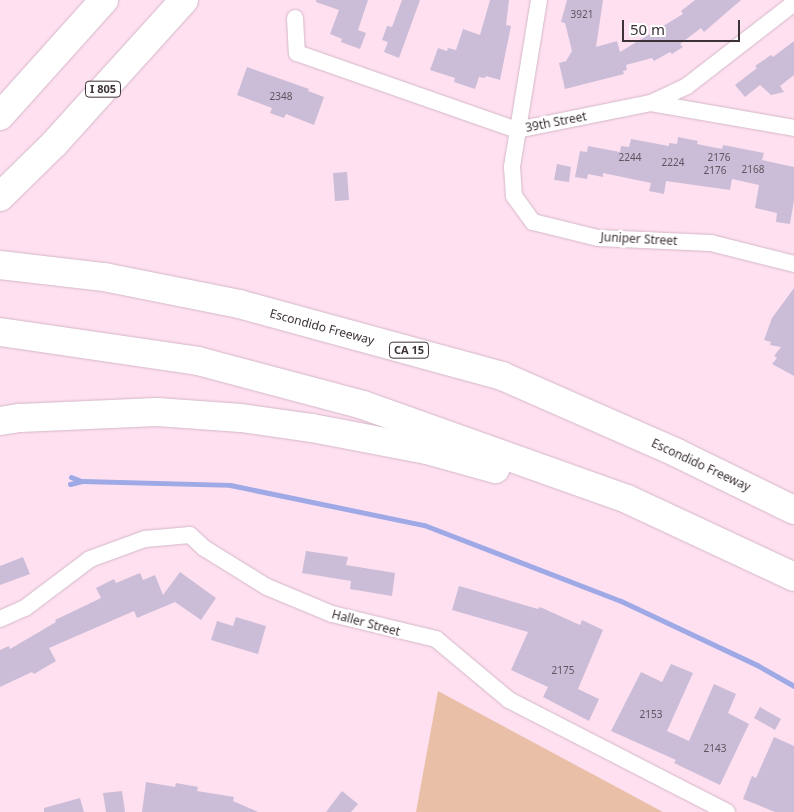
<!DOCTYPE html>
<style>
body{margin:0}
#map{position:relative;width:794px;height:812px;overflow:hidden;background:#fee0f1;font-family:"Noto Sans",sans-serif}
div>[style]{position:absolute}
.green>*{inset:0;background:#e9bfa8}
.stream>*{height:5px;margin:-2.5px;padding:0 2.5px;transform-origin:2.5px;border-radius:2.5px;background:#9ea9e6}
.building>*{inset:0;background:#cbbdd7}
.roads{filter:drop-shadow(0 0 1px #d3b7c7) drop-shadow(0 0 1px #d3b7c7)}
.street>*{height:16px;margin:-8px;padding:0 8px;transform-origin:8px;border-radius:8px;background:#fff}
.highway>*{height:28px;margin:-14px;padding:0 14px;transform-origin:14px;border-radius:14px;background:#fff}
span{translate:-50% -50%;white-space:nowrap;text-align:center;line-height:1.15;-webkit-text-stroke:5px #fff;paint-order:stroke}
.number-label{font-size:10px;color:#605560}
.number-label span{-webkit-text-stroke-width:0}
.shield-label span{padding:1px 4px;background:#fff;border:1px solid;border-radius:4px;-webkit-text-stroke-width:0}
.shield-label{font-size:11px;color:#3d3238;font-weight:700}
.street-label{font-size:12px;color:#3d3238}
.scale{position:absolute;left:622px;top:20px;width:118px;height:22px;box-sizing:border-box;border:2px solid #3d3238;border-top:0;padding-left:6px;font-size:15px;line-height:18px;white-space:nowrap;color:#3d3238;-webkit-text-stroke:4px #fff;paint-order:stroke}
</style>
<div id="map">
<div class="green">
<div style="clip-path:polygon(438px 691px,663px 812px,416px 812px)"></div>
</div>
<div class="stream">
<div style="left:71px;top:477px;width:11px;rotate:22deg"></div>
<div style="left:70px;top:484px;width:12px;rotate:-14deg"></div>
<div style="left:82px;top:481px;width:148px;rotate:1.5deg"></div>
<div style="left:230px;top:485px;width:198px;rotate:11.7deg"></div>
<div style="left:424px;top:525px;width:211px;rotate:21.1deg"></div>
<div style="left:621px;top:601px;width:150px;rotate:25.2deg"></div>
<div style="left:757px;top:665px;width:43px;rotate:29.6deg"></div>
</div>
<div class="building">
<div style="clip-path:polygon(316px 0,368px 0,358px 30px,366px 33px,360px 49px,341px 42px,342px 39px,330px 34px,339px 10px,316px 2px)"></div>
<div style="clip-path:polygon(402px 0,420px 0,399px 58px,384px 52px,388px 42px,382px 40px,387px 26px,392px 27px)"></div>
<div style="clip-path:polygon(490px 0,509px 0,506px 25px,511px 26px,500px 80px,486px 76px,485px 78px,479px 77px,475px 89px,454px 82px,455px 78px,430px 70px,438px 48px,447px 51px,448px 48px,456px 50px,463px 29px,480px 35px)"></div>
<div style="clip-path:polygon(567px 0,603px 0,596px 47px,617px 41px,620px 52px,683px 14px,681px 11px,695px 0,741px 0,704px 32px,701px 28px,680px 44px,683px 47px,672px 54px,670px 52px,654px 61px,652px 58px,626px 65px,627px 70px,623px 71px,624px 74px,565px 89px,559px 63px,566px 61px,572px 51px,565px 23px,561px 22px)"></div>
<div style="clip-path:polygon(794px 41px,794px 75px,780px 86px,784px 92px,771px 95px,760px 85px,745px 97px,735px 85px,757px 68px,755px 66px,771px 55px,773px 57px)"></div>
<div style="clip-path:polygon(247px 67px,309px 89px,308px 91px,324px 97px,314px 125px,286px 114px,284px 118px,270px 113px,272px 108px,237px 95px)"></div>
<div style="clip-path:polygon(678px 137px,698px 141px,697px 144px,722px 149px,723px 145px,764px 153px,762px 160px,794px 167px,794px 200px,790px 224px,776px 222px,777px 213px,755px 208px,759px 185px,732px 179px,730px 190px,666px 181px,664px 194px,649px 191px,651px 183px,603px 173px,603px 177px,588px 174px,587px 179px,575px 177px,580px 151px,587px 152px,588px 146px,620px 152px,621px 146px,629px 147px,631px 139px,669px 146px,669px 143px,677px 144px)"></div>
<div style="clip-path:polygon(557px 164px,571px 167px,569px 182px,554px 180px)"></div>
<div style="clip-path:polygon(347px 172px,349px 200px,335px 201px,333px 173px)"></div>
<div style="clip-path:polygon(794px 288px,794px 376px,772px 364px,777px 358px,774px 356px,781px 347px,770px 345px,771px 342px,764px 340px,772px 318px)"></div>
<div style="clip-path:polygon(306px 551px,348px 557px,346px 565px,395px 573px,392px 596px,350px 589px,351px 581px,302px 573px)"></div>
<div style="clip-path:polygon(23px 557px,30px 574px,0 585px,0 566px)"></div>
<div style="clip-path:polygon(180px 572px,216px 598px,201px 620px,175px 602px,137px 618px,134px 611px,49px 648px,56px 661px,34px 674px,32px 672px,0 687px,0 650px,9px 646px,10px 649px,56px 622px,55px 620px,101px 598px,96px 588px,114px 579px,116px 583px,140px 573px,143px 580px,155px 575px,163px 595px)"></div>
<div style="clip-path:polygon(459px 586px,538px 609px,540px 607px,580px 625px,582px 620px,603px 630px,578px 689px,599px 699px,589px 721px,543px 697px,548px 687px,511px 670px,528px 632px,452px 610px)"></div>
<div style="clip-path:polygon(236px 617px,266px 626px,258px 654px,211px 640px,217px 621px,233px 626px)"></div>
<div style="clip-path:polygon(671px 664px,693px 673px,667px 731px,689px 741px,714px 684px,736px 694px,728px 713px,749px 724px,720px 785px,674px 763px,676px 760px,611px 731px,641px 672px,662px 682px)"></div>
<div style="clip-path:polygon(760px 707px,781px 719px,775px 730px,754px 718px)"></div>
<div style="clip-path:polygon(774px 737px,794px 746px,794px 812px,775px 812px,743px 799px,752px 776px,756px 778px)"></div>
<div style="clip-path:polygon(146px 782px,175px 787px,176px 783px,198px 787px,197px 791px,234px 797px,233px 801px,258px 812px,142px 812px)"></div>
<div style="clip-path:polygon(122px 791px,125px 812px,106px 812px,103px 793px)"></div>
<div style="clip-path:polygon(342px 791px,358px 804px,351px 812px,326px 812px)"></div>
<div style="clip-path:polygon(80px 798px,84px 812px,44px 812px,44px 808px)"></div>
</div>
<div class="roads">
<div class="street">
<div style="left:539px;top:0;width:169px;rotate:99.2deg"></div>
<div style="left:512px;top:167px;width:29px;rotate:86deg"></div>
<div style="left:514px;top:196px;width:32px;rotate:54deg"></div>
<div style="left:533px;top:222px;width:67px;rotate:13.8deg"></div>
<div style="left:598px;top:238px;width:113px;rotate:2.5deg"></div>
<div style="left:711px;top:243px;width:86px;rotate:14.2deg"></div>
<div style="left:295px;top:18px;width:35px;rotate:87deg"></div>
<div style="left:297px;top:53px;width:233px;rotate:19.3deg"></div>
<div style="left:517px;top:130px;width:137px;rotate:-11.4deg"></div>
<div style="left:651px;top:103px;width:145px;rotate:9.9deg"></div>
<div style="left:651px;top:103px;width:40px;rotate:-25deg"></div>
<div style="left:687px;top:86px;width:135px;rotate:-37.8deg"></div>
<div style="left:0;top:619px;width:27px;rotate:-24deg"></div>
<div style="left:25px;top:608px;width:81px;rotate:-37deg"></div>
<div style="left:90px;top:559px;width:59px;rotate:-20deg"></div>
<div style="left:145px;top:539px;width:45px;rotate:-5.1deg"></div>
<div style="left:190px;top:535px;width:19px;rotate:43deg"></div>
<div style="left:204px;top:548px;width:74px;rotate:31.8deg"></div>
<div style="left:267px;top:587px;width:70px;rotate:22.6deg"></div>
<div style="left:332px;top:614px;width:107px;rotate:13.5deg"></div>
<div style="left:436px;top:639px;width:95px;rotate:39.9deg"></div>
<div style="left:509px;top:700px;width:245px;rotate:27.2deg"></div>
</div>
<div class="highway">
<div style="left:0;top:116px;width:156px;rotate:-48.1deg"></div>
<div style="left:0;top:197px;width:76px;rotate:-44.5deg"></div>
<div style="left:54px;top:144px;width:194px;rotate:-47.9deg"></div>
<div style="left:0;top:265px;width:105px;rotate:6.6deg"></div>
<div style="left:104px;top:277px;width:138px;rotate:11.3deg"></div>
<div style="left:239px;top:304px;width:273px;rotate:15.3deg"></div>
<div style="left:502px;top:376px;width:191px;rotate:23.7deg"></div>
<div style="left:677px;top:453px;width:130px;rotate:26deg"></div>
<div style="left:0;top:332px;width:200px;rotate:8.3deg"></div>
<div style="left:198px;top:361px;width:171px;rotate:14.9deg"></div>
<div style="left:363px;top:405px;width:280px;rotate:19.6deg"></div>
<div style="left:627px;top:499px;width:184px;rotate:25deg"></div>
<div style="left:0;top:421px;width:20px;rotate:-9deg"></div>
<div style="left:20px;top:418px;width:137px;rotate:-2.5deg"></div>
<div style="left:157px;top:412px;width:84px;rotate:4.1deg"></div>
<div style="left:241px;top:418px;width:72px;rotate:8deg"></div>
<div style="left:312px;top:428px;width:117px;rotate:10.8deg"></div>
<div style="left:427px;top:450px;width:71px;rotate:15.6deg"></div>
</div>
</div>
<div class="number-label">
<span style="left:582px;top:15px">3921</span>
<span style="left:281px;top:97px">2348</span>
<span style="left:630px;top:158px">2244</span>
<span style="left:719px;top:158px">2176</span>
<span style="left:673px;top:163px">2224</span>
<span style="left:753px;top:170px">2168</span>
<span style="left:715px;top:171px">2176</span>
<span style="left:563px;top:671px">2175</span>
<span style="left:651px;top:715px">2153</span>
<span style="left:715px;top:749px">2143</span>
</div>
<div class="shield-label">
<span style="left:103px;top:89px">I 805</span>
<span style="left:409px;top:350px">CA 15</span>
</div>
<div class="street-label">
<span style="left:556px;top:122px;rotate:-11deg">39th Street</span>
<span style="left:639px;top:239px;rotate:3deg">Juniper Street</span>
<span style="left:322px;top:327px;rotate:15deg">Escondido Freeway</span>
<span style="left:701px;top:465px;rotate:25deg">Escondido Freeway</span>
<span style="left:366px;top:623px;rotate:15deg">Haller Street</span>
</div>
<div class="scale">50 m</div>
</div>
